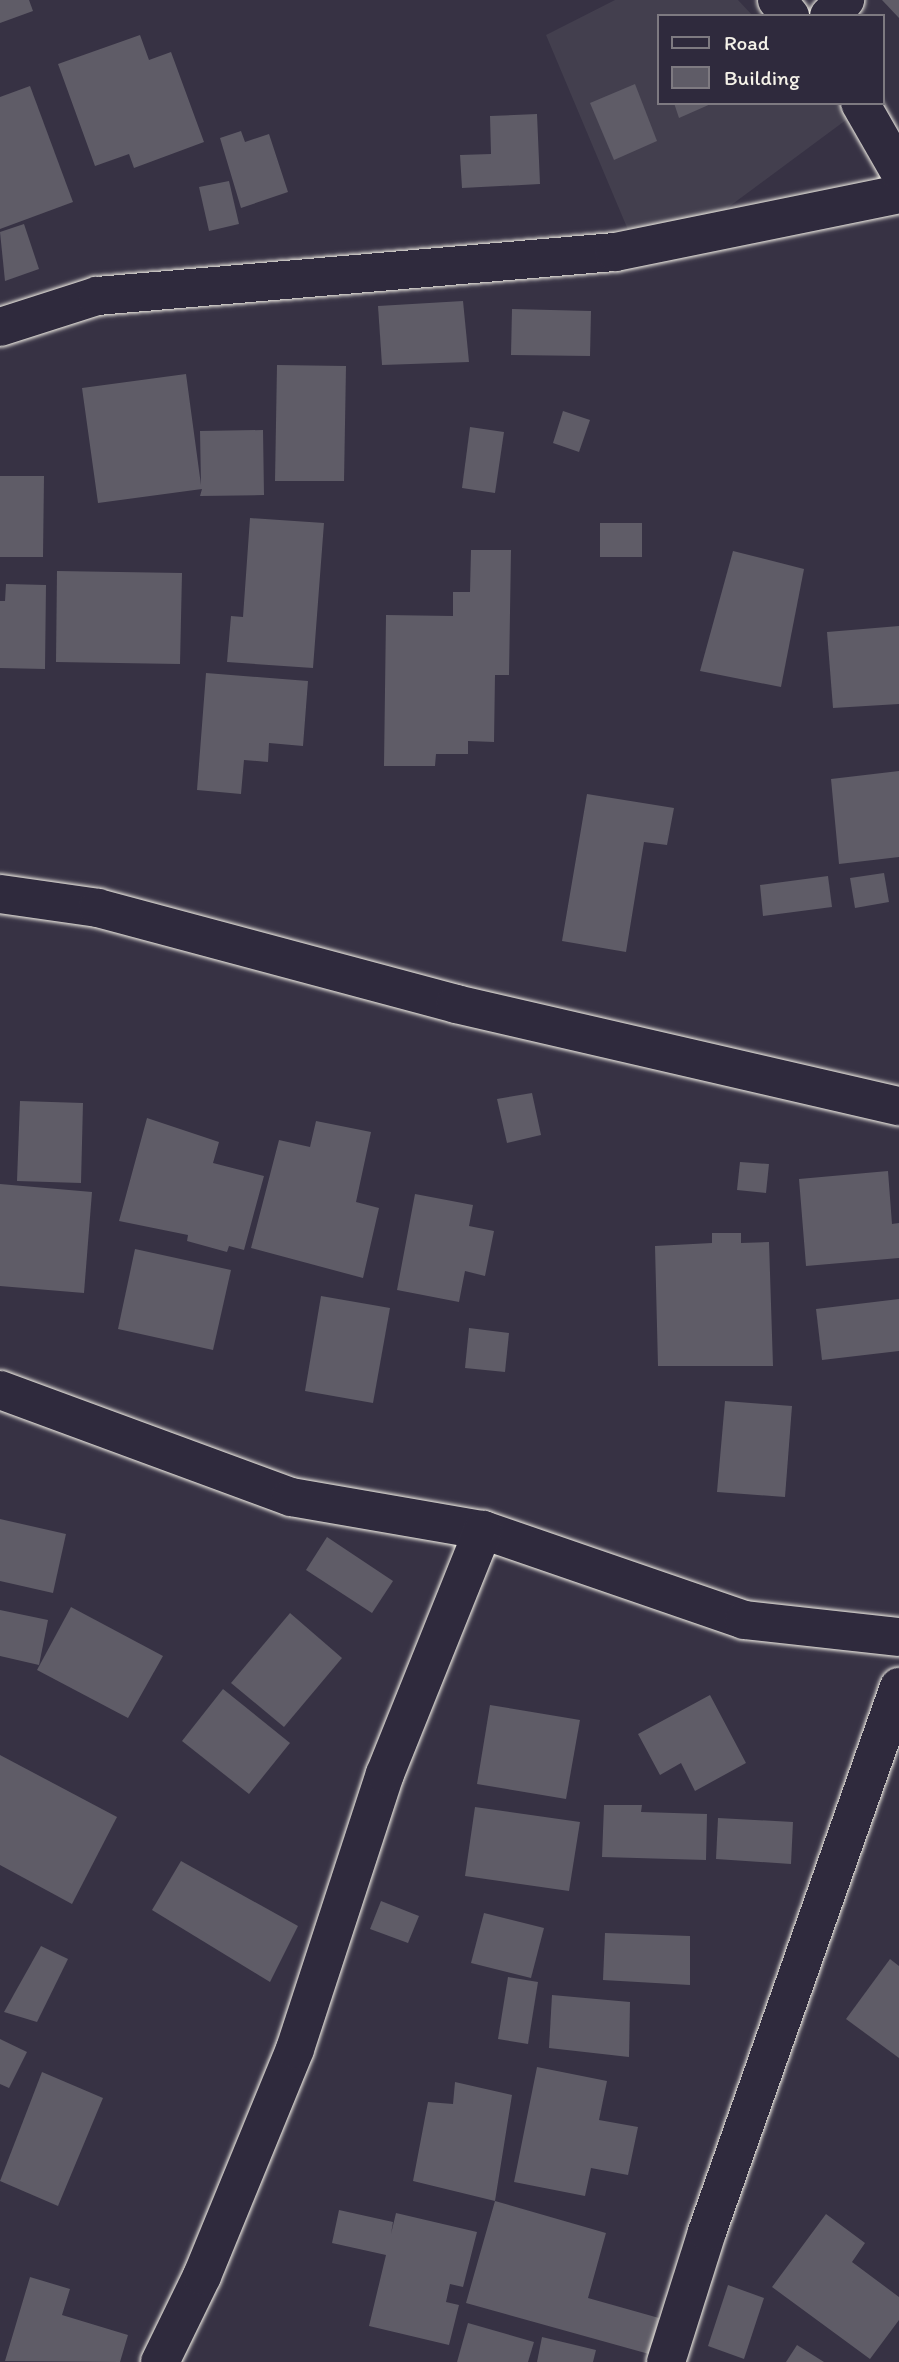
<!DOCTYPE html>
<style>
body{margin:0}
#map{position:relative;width:899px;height:2362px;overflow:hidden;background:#373244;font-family:Itim,sans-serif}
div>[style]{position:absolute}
.built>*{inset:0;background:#433f4e}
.building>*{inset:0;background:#5f5c67}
.roads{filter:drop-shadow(0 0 2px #f4f1e8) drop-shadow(0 0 2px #f4f1e8)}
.minor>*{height:38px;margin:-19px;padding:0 19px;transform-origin:19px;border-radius:19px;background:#2f2a3d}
.major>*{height:38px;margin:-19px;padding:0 19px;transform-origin:19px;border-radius:19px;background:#2f2a3d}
span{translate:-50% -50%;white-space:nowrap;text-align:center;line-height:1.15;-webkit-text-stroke:5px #2f2a3d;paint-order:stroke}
.legend{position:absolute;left:657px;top:14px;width:228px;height:91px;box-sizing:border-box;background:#2f2a3d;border:2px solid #7e7a81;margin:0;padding:9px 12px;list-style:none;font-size:21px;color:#f4f1e8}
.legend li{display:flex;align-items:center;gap:14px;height:35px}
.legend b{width:35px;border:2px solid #7e7a81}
</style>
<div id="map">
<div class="built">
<div style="clip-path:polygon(615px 0,738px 0,753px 16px,659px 16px,659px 103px,837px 103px,850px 117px,711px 220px,631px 237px,546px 35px)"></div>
</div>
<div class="building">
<div style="clip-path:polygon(0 0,29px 0,33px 11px,0 23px)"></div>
<div style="clip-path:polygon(882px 0,899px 0,899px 18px)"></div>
<div style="clip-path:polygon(140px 35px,149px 60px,171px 52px,204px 142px,134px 168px,129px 154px,95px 166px,58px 64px)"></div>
<div style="clip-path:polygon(635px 84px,657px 141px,614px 160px,590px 103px)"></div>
<div style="clip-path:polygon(30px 86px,73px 202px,0 229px,0 97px)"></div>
<div style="clip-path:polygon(674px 103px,713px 103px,679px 118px)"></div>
<div style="clip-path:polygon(537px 114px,540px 184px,462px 188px,460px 155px,491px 154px,490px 116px)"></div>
<div style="clip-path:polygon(241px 131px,245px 142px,269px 134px,288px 192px,241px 208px,220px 138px)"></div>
<div style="clip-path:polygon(229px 181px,239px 224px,209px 231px,199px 187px)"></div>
<div style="clip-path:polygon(24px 224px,39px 269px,5px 281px,0 232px)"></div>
<div style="clip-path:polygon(463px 301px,469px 362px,382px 365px,378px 306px)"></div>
<div style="clip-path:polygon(512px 309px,591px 311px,590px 356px,511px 355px)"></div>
<div style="clip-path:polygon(277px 365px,346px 366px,344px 481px,275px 481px)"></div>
<div style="clip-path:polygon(186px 374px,201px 485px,200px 431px,263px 430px,264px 495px,200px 496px,202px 489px,98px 503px,82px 388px)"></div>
<div style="clip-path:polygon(563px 411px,590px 420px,579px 452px,553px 443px)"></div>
<div style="clip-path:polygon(470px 427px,504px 432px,495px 493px,462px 488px)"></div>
<div style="clip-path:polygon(0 476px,44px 476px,43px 557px,0 557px)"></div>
<div style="clip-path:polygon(250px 518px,324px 523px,313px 668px,227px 662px,231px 616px,243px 617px)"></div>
<div style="clip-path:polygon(600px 523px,642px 523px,642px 557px,600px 557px)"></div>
<div style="clip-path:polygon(471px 550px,511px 550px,509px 675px,495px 675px,494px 742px,468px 741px,468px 754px,436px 754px,435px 766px,384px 766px,386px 615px,453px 616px,453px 592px,470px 592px)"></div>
<div style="clip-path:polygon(733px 551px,804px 569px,781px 687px,700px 671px)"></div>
<div style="clip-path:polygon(57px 571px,182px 573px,180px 664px,56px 662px)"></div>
<div style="clip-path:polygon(6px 584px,46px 585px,45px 669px,0 668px,0 601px,5px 601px)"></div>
<div style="clip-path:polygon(899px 626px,899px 704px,833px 708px,827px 632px)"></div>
<div style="clip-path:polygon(206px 673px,308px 681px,303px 746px,269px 743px,268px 762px,244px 760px,241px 794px,197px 790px)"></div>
<div style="clip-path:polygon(899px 771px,899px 857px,839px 864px,831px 779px)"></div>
<div style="clip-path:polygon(587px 794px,674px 808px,667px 845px,644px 842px,626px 952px,562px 941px)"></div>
<div style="clip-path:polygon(884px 873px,889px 902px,855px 908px,850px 878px)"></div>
<div style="clip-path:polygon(828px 876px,832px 907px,763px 916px,760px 885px)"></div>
<div style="clip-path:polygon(532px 1093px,541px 1135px,507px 1143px,497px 1099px)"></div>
<div style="clip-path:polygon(20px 1101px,83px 1103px,81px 1183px,17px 1181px)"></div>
<div style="clip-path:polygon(147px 1118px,219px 1142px,213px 1163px,264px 1176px,244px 1250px,229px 1246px,227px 1252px,187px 1241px,188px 1235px,119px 1221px)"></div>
<div style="clip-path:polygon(316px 1121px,371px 1132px,356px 1202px,379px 1208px,363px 1278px,251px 1248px,279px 1140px,310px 1147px)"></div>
<div style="clip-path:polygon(740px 1162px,769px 1164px,766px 1193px,737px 1190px)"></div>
<div style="clip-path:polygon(888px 1171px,892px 1224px,899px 1223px,899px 1258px,806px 1266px,799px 1179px)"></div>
<div style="clip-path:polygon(0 1184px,92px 1192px,84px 1293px,0 1286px)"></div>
<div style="clip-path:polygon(415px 1194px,473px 1205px,469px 1226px,494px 1231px,485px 1276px,465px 1271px,459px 1302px,397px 1290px)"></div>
<div style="clip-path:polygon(712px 1233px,741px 1233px,741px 1243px,769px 1242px,773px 1366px,658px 1366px,655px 1246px,712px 1243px)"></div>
<div style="clip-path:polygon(135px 1249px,231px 1270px,213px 1350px,118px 1329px)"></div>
<div style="clip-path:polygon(321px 1296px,390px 1308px,373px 1403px,305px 1391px)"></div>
<div style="clip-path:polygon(899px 1299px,899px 1351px,822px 1360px,816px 1309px)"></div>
<div style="clip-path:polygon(469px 1328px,509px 1333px,505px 1372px,465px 1368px)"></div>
<div style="clip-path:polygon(725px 1401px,792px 1406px,785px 1497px,717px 1492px)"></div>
<div style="clip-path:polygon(0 1519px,66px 1534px,53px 1593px,0 1581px)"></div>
<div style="clip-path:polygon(327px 1537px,393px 1581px,372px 1613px,306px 1570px)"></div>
<div style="clip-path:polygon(71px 1607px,163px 1656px,128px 1718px,37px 1670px)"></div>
<div style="clip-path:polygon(0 1610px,48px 1620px,39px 1665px,0 1656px)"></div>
<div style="clip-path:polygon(290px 1613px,342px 1658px,284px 1727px,231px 1683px)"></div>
<div style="clip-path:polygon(223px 1689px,290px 1743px,249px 1794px,182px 1741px)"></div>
<div style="clip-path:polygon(710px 1695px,746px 1763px,695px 1791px,681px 1763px,660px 1775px,638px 1734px)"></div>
<div style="clip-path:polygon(490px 1705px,580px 1720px,566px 1799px,477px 1784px)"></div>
<div style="clip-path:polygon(0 1755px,117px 1817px,72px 1904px,0 1865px)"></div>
<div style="clip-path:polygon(604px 1805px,642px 1805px,641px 1812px,707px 1814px,706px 1860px,602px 1857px)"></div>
<div style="clip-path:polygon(475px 1807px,580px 1822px,569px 1891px,465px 1876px)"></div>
<div style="clip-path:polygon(718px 1818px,793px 1822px,791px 1864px,716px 1859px)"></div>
<div style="clip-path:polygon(181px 1861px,298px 1926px,270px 1982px,152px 1910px)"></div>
<div style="clip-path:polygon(381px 1901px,419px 1916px,408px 1943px,370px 1929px)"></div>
<div style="clip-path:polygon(484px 1913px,544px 1928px,531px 1978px,471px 1963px)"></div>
<div style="clip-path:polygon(605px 1933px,690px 1936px,690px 1985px,603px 1980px)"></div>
<div style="clip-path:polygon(41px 1946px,68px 1959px,37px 2022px,4px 2012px)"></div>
<div style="clip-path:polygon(890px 1959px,899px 1966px,899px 2058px,846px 2019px)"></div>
<div style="clip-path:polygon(508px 1977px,538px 1982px,528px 2044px,498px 2039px)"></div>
<div style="clip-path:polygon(552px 1995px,630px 2002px,629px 2057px,549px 2048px)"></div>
<div style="clip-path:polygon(0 2039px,27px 2052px,9px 2088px,0 2084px)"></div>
<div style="clip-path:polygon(537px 2067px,607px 2081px,599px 2120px,638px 2127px,628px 2175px,591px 2168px,585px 2196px,514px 2182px)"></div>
<div style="clip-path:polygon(42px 2072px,103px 2098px,58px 2206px,0 2181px)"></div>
<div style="clip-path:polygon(455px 2082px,512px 2095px,495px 2201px,413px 2181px,428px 2102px,453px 2104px)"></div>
<div style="clip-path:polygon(495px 2201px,606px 2233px,588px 2298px,659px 2318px,649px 2354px,466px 2303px)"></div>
<div style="clip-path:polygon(339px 2210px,393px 2222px,391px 2234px,396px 2213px,477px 2232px,463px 2287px,450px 2284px,446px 2302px,459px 2305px,449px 2345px,369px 2326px,386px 2255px,332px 2243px)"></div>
<div style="clip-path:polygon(826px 2214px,865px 2243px,852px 2262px,899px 2297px,899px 2320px,870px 2359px,772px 2287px)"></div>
<div style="clip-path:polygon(30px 2277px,70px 2289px,62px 2315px,128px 2335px,120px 2362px,5px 2361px)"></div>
<div style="clip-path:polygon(728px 2285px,764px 2298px,744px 2359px,708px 2346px)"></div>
<div style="clip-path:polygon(468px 2323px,534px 2342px,528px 2362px,457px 2362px)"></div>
<div style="clip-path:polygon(542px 2337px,596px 2350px,593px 2362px,537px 2362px)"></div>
<div style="clip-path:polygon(797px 2345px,824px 2362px,786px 2362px)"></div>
</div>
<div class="roads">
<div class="minor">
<div style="left:829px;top:16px;width:23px;rotate:-45deg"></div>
<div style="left:0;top:327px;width:102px;rotate:-17.7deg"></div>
<div style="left:97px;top:296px;width:520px;rotate:-4.86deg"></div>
<div style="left:615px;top:252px;width:290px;rotate:-11.5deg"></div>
<div style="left:0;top:894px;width:99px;rotate:8.1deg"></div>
<div style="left:98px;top:908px;width:371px;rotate:15deg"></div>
<div style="left:456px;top:1004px;width:455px;rotate:13deg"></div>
<div style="left:0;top:1390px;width:310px;rotate:20.2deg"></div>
<div style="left:291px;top:1497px;width:195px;rotate:9.8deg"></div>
<div style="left:483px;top:1530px;width:276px;rotate:19deg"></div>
<div style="left:744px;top:1620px;width:156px;rotate:6.3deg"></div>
<div style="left:160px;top:2362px;width:96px;rotate:-64deg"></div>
<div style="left:202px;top:2276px;width:245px;rotate:-67.7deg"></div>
<div style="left:295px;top:2049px;width:289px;rotate:-71.9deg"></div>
<div style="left:385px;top:1774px;width:263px;rotate:-68.1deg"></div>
<div style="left:666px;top:2362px;width:136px;rotate:-72.5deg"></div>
<div style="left:707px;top:2232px;width:578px;rotate:-70.59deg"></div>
</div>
<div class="major">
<div style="left:777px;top:0;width:21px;rotate:51deg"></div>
<div style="left:860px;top:103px;width:78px;rotate:60.2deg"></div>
</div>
</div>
<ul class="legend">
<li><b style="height:9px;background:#2f2a3d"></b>Road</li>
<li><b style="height:19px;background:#5f5c67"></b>Building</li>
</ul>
</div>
